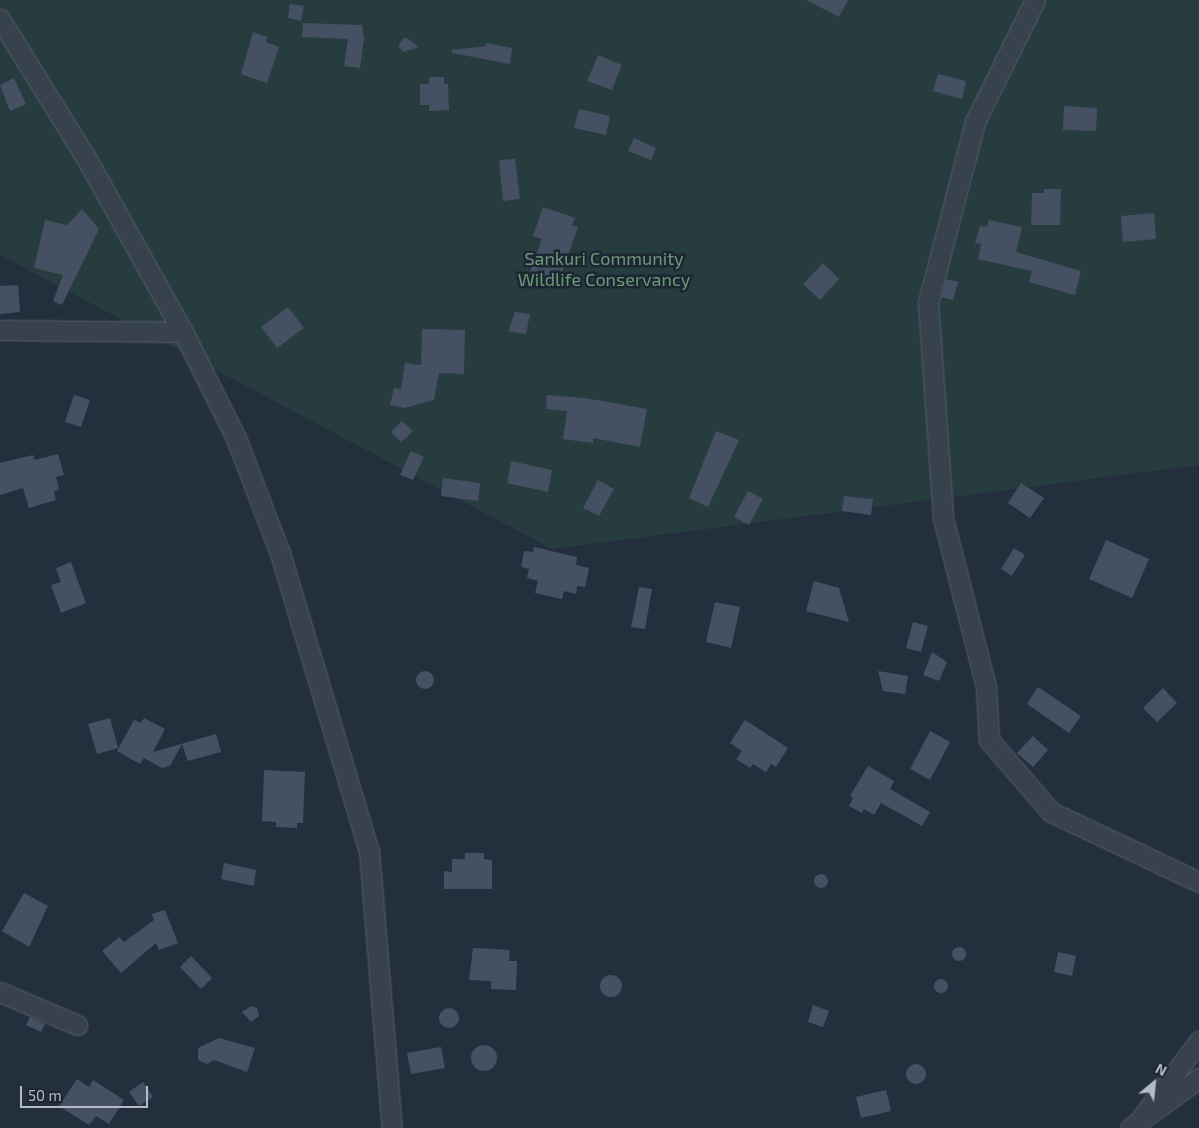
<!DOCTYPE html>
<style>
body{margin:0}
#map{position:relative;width:1199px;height:1128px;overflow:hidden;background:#242f3e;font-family:"Exo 2",sans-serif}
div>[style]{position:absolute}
.green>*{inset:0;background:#263c3f}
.building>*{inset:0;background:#455162}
.round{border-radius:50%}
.roads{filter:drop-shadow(0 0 1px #565f6c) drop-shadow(0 0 1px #565f6c)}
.minor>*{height:19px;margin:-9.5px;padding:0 9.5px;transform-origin:9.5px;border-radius:9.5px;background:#38414e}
span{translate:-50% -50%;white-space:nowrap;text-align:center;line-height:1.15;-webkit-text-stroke:5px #1d2633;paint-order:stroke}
.park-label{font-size:18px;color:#6b9a76}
.north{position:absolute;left:1129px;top:1058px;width:50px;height:50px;-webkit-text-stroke:4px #1d2633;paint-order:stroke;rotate:28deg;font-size:14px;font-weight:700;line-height:20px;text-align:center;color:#b4bcc9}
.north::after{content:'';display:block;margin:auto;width:18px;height:22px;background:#b4bcc9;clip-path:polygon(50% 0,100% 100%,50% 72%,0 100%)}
.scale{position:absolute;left:20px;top:1086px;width:128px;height:22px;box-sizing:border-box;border:2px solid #b4bcc9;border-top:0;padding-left:6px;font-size:15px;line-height:18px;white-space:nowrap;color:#b4bcc9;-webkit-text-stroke:4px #1d2633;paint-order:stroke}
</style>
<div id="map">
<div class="green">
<div style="clip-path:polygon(0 0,1199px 0,1199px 465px,552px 549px,0 255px)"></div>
</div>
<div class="building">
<div style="clip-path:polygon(806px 0,848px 0,839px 17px)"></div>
<div style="clip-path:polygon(290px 4px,304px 6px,301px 21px,288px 18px)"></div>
<div style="clip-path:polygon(303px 23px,362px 25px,364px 39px,360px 68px,344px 66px,348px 39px,302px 37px)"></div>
<div style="clip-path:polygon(253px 32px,267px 37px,266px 42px,279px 47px,267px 83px,241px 74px)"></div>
<div style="clip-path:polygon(404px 38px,407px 38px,419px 47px,403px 52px,398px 46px)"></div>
<div style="clip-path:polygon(486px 43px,512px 48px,510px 64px,452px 53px,452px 50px,486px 46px)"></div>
<div style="clip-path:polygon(598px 55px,622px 65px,612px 90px,587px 81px)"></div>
<div style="clip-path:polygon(938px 74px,966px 81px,962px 99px,933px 91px)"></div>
<div style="clip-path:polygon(429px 77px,444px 77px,444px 84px,448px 84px,449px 110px,429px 111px,429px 105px,420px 105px,420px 84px,429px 84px)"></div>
<div style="clip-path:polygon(14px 78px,26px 104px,10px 111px,0 85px)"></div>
<div style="clip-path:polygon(1064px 106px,1097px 108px,1096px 131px,1063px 130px)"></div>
<div style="clip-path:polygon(579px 109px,610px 116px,606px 135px,574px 128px)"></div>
<div style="clip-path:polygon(634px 138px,656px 148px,651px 160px,628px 151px)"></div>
<div style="clip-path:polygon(515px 159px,520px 199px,503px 201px,499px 160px)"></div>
<div style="clip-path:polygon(1044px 189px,1061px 189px,1060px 225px,1031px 225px,1032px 193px,1044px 193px)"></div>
<div style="clip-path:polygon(543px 207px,575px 218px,572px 225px,578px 227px,559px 281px,530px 272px,542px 239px,533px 236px)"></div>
<div style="clip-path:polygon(82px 209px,99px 229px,62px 305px,53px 301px,63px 275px,34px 268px,45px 220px,67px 225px)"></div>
<div style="clip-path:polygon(1154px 213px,1156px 239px,1123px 242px,1121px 216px)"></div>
<div style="clip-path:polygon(989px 220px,1022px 227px,1016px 252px,1081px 271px,1075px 295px,1029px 282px,1032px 271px,978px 259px,981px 244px,975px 243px,980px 226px,987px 227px)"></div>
<div style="clip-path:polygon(823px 263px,839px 279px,820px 300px,803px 284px)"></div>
<div style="clip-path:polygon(946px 279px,958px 282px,953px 300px,941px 297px)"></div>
<div style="clip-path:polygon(18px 285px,20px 312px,0 314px,0 286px)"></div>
<div style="clip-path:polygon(288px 307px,304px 328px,277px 348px,261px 327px)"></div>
<div style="clip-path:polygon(515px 312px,530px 314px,526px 334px,508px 331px)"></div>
<div style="clip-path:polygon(422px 329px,465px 330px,464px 374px,439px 373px,434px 400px,404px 408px,390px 405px,394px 388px,401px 389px,405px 363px,421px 365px)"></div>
<div style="clip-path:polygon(74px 395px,90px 400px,81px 427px,65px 422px)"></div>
<div style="clip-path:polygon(547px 395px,585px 398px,647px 409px,640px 447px,593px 438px,593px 443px,563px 439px,567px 411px,546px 409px)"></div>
<div style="clip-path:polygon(402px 421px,413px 431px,401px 442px,391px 432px)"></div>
<div style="clip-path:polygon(716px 431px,739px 440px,708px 507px,689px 498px)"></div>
<div style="clip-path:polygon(411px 451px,424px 457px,413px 480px,400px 475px)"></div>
<div style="clip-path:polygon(58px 454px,64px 475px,56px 477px,59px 489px,54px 492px,56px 500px,29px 508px,23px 488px,0 495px,0 463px,33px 455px,35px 460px)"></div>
<div style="clip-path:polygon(511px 461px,552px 470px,548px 492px,507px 483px)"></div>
<div style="clip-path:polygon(443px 478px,480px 483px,478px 501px,441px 496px)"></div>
<div style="clip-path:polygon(598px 480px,614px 489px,599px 516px,583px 508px)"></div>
<div style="clip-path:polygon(1021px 483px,1044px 498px,1030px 518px,1008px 503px)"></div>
<div style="clip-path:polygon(748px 491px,763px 499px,749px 525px,734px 517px)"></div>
<div style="clip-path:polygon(844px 496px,873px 499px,871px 515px,842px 511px)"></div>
<div style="clip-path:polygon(1106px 540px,1149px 559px,1132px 598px,1089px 579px)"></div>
<div style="clip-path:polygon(534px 547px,577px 557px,576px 565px,589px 568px,585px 587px,577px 586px,576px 594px,564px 591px,562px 599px,535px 593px,538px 581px,527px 578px,529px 569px,521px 567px,524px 551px,533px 552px)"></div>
<div style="clip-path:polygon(1014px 548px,1025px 555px,1012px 576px,1001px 569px)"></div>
<div style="clip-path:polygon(71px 562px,86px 603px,61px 613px,51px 585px,61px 582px,56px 568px)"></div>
<div style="clip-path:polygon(814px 581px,839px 588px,849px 622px,806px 611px)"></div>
<div style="clip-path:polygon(639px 587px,652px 589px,645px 629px,631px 627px)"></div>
<div style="clip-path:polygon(715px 602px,740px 607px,731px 648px,706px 642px)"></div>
<div style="clip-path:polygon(913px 622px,928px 626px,921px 652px,906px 648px)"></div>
<div style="clip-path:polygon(932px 652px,947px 662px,939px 681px,923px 675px)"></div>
<div class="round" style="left:416px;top:671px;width:18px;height:18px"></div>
<div style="clip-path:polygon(878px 671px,908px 676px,905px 694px,883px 691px)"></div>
<div style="clip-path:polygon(1038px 687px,1081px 716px,1069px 733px,1027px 704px)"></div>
<div style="clip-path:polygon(1163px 688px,1177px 703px,1157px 722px,1143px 708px)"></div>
<div style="clip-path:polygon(110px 718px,118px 748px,97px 754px,88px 724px)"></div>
<div style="clip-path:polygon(144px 718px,165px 729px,153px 752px,216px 734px,221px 752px,188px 761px,182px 744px,170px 766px,162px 768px,144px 758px,140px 764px,117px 751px,134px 720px,141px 723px)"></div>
<div style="clip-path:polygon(745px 720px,788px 748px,776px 767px,771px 764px,766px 772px,753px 764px,750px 768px,736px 759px,742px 751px,730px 743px)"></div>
<div style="clip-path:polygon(930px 731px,950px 742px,930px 780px,910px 769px)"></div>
<div style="clip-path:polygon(1033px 736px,1048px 750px,1033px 767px,1017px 753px)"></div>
<div style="clip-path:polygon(868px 766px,894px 781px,890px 789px,930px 812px,922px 826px,881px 803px,874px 815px,864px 809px,862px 813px,849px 806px,853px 798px,850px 796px)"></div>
<div style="clip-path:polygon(264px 770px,305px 772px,303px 823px,297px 823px,297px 828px,276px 827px,276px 822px,262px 821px)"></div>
<div style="clip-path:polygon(465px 853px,484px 853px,484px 859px,492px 860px,492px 889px,444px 889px,444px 871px,452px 872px,452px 859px,465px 859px)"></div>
<div style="clip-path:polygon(224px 863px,256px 870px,254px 886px,221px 879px)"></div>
<div class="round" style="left:814px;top:874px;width:14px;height:14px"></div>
<div style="clip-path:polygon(24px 893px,48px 906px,29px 947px,2px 931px)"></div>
<div style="clip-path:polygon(165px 910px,178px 943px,159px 950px,156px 943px,121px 973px,102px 951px,119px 937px,124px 942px,154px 920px,152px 914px)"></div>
<div class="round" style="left:952px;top:947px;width:14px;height:14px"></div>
<div style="clip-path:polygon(473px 948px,510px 950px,509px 961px,517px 961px,516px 990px,491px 989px,491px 981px,469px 980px)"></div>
<div style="clip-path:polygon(1058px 952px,1076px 956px,1072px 976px,1054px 972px)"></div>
<div style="clip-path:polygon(191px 956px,212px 978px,201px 989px,180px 967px)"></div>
<div class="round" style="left:600px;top:975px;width:22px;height:22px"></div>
<div class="round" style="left:934px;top:979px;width:14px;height:14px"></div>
<div style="clip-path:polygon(813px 1005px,829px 1011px,823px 1027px,808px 1022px)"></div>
<div style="clip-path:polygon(251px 1006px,257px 1008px,259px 1016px,251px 1022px,242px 1012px)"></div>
<div class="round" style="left:439px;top:1008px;width:20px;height:20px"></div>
<div style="clip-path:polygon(30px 1017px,45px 1024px,41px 1032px,26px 1025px)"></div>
<div style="clip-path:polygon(219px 1038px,255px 1048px,247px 1072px,214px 1060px,207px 1064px,198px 1060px,198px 1048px)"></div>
<div class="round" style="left:471px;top:1045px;width:26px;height:26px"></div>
<div style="clip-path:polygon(441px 1047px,445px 1068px,411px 1074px,407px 1053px)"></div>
<div class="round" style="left:906px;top:1064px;width:20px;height:20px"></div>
<div style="clip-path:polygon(77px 1079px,89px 1087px,93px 1080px,124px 1100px,109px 1124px,96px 1116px,89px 1125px,59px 1106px)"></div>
<div style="clip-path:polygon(143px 1082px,153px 1097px,139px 1106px,129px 1092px)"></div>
<div style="clip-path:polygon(886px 1090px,891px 1111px,861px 1118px,856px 1097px)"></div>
</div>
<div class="roads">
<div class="minor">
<div style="left:1035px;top:0;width:136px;rotate:116.2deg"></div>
<div style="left:975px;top:122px;width:186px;rotate:104.6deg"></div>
<div style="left:928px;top:302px;width:217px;rotate:86deg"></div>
<div style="left:943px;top:518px;width:174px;rotate:75.7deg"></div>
<div style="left:986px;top:687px;width:53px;rotate:86.8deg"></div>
<div style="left:989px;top:740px;width:95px;rotate:49.3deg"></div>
<div style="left:1051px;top:812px;width:164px;rotate:25.3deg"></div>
<div style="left:0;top:19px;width:161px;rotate:58.2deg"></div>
<div style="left:85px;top:156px;width:201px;rotate:60.9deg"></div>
<div style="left:183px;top:332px;width:119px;rotate:63.4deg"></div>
<div style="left:236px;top:438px;width:123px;rotate:69.1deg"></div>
<div style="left:280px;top:553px;width:311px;rotate:73.4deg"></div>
<div style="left:369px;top:851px;width:278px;rotate:85.3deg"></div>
<div style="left:0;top:330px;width:183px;rotate:0.6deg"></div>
<div style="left:0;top:992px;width:84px;rotate:23.2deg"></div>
<div style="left:1142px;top:1117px;width:95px;rotate:-53.1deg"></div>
<div style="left:1130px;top:1128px;width:85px;rotate:-35.9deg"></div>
</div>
</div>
<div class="park-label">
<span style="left:604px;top:269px">Sankuri Community<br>Wildlife Conservancy</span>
</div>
<div class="north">N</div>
<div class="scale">50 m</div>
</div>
